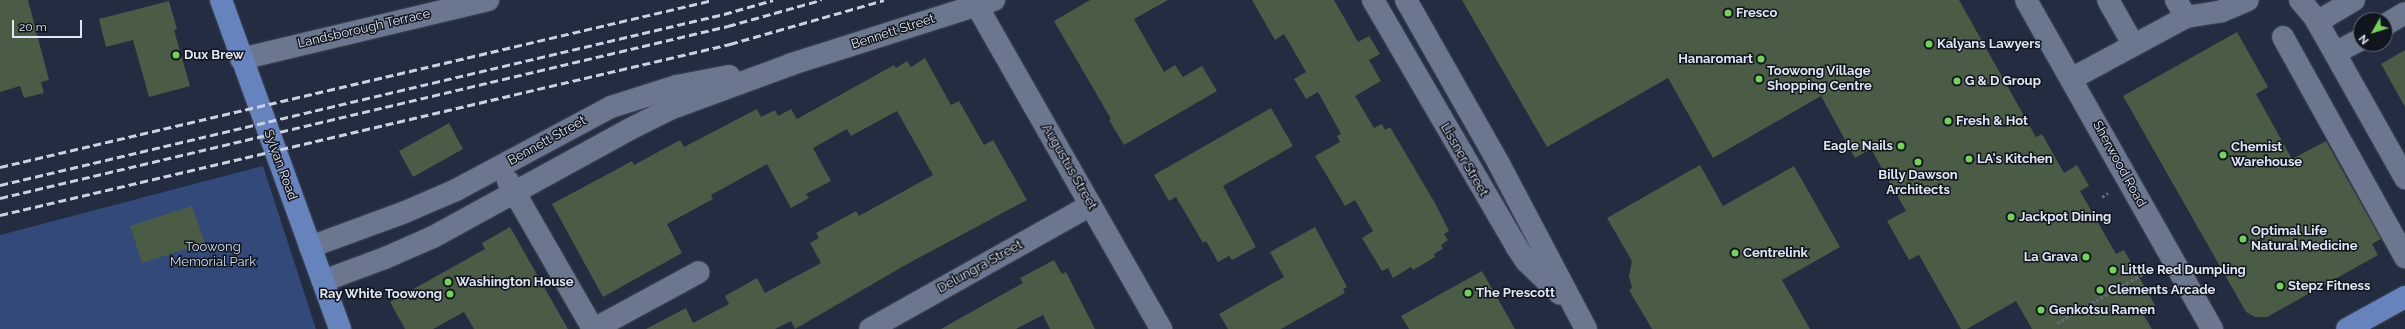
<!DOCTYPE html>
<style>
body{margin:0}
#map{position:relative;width:2405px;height:329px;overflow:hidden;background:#232c40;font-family:Raleway,sans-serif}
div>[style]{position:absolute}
.green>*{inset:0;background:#32497a}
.building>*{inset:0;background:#4a5b46}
.path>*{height:2.5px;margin-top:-1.25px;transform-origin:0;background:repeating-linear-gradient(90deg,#61697b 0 3px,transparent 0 5px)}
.roads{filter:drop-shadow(0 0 1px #3f4657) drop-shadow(0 0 1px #3f4657)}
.minor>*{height:22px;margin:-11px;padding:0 11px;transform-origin:11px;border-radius:11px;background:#6b778e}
.major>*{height:22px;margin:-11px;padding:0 11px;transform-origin:11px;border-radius:11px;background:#6783be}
.rail>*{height:3px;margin-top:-1.5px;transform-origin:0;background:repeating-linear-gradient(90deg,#cad1df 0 8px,transparent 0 12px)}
.dots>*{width:11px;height:11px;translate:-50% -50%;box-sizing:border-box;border:2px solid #11151e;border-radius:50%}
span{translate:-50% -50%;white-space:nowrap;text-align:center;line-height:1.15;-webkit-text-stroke:3px #11151e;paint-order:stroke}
.poi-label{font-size:13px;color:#e0e6f4;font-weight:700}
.left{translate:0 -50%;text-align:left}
.right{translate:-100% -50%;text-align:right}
.street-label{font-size:13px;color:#e0e6f4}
.park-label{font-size:13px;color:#d2dcf0}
.north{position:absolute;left:2353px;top:12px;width:40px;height:40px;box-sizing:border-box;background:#11151e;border:1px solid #646974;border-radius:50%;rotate:231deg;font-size:11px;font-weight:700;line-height:16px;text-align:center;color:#e0e6f4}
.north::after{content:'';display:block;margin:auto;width:14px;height:18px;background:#74d25b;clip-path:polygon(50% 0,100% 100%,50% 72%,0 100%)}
.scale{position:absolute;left:12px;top:20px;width:70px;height:18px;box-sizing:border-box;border:2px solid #e0e6f4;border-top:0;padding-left:5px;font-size:12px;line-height:14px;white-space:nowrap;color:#e0e6f4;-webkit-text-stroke:3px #11151e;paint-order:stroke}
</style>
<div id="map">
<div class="green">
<div style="clip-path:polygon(263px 166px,316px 329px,0 329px,0 235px)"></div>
</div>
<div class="building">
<div style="clip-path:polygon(0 0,28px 0,49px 80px,41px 82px,44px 93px,24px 98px,20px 86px,0 92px)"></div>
<div style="clip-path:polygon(1090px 0,1168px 0,1134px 19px,1164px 72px,1175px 65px,1183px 77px,1202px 66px,1217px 91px,1124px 145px,1109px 120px,1111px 119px,1054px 21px)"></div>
<div style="clip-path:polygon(1252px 0,1334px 0,1358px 42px,1369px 36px,1380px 54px,1369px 60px,1381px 81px,1355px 96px,1374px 128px,1382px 124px,1385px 130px,1390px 127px,1435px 203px,1449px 231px,1444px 234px,1448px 240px,1441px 245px,1443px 249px,1434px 254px,1435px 257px,1413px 270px,1411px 267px,1393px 278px,1388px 268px,1382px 271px,1362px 238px,1373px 231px,1355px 200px,1345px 206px,1315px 156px,1340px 142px,1337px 136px,1341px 134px,1318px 92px,1306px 99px,1294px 79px,1306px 72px,1284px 34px,1275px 40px)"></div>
<div style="clip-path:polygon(1462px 0,1959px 0,2036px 137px,2042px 134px,2064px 173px,2077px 165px,2089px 186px,2080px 191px,2116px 254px,2124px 250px,2155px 305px,2142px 312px,2152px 329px,2032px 329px,2016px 301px,1967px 329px,1961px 329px,1919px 255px,1909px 260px,1887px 221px,1906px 211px,1871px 149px,1855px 158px,1821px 96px,1713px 158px,1668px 78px,1547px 147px)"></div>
<div style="clip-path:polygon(169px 1px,177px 29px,174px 30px,190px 86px,149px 97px,133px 40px,106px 47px,99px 19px)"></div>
<div style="clip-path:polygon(2237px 32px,2268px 87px,2256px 94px,2292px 159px,2326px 141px,2381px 239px,2372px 244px,2378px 255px,2267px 317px,2255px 317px,2246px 312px,2123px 96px)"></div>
<div style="clip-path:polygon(2405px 50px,2405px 107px,2381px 64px)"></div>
<div style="clip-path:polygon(925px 58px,951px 105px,959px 101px,984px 145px,993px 140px,1027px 200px,909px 263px,795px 329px,791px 321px,775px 329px,646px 329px,686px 308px,693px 323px,729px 304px,725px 296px,757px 278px,765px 293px,821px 263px,810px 243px,819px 238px,816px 233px,856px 211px,859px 216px,933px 175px,897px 111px,851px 136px,847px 129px,813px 148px,831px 181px,806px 194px,809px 198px,791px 208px,767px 164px,711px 195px,713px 199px,667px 224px,682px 253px,603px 297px,552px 204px,632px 161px,634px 165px,680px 140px,684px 147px,757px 109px,761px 117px,775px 110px,778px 116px,791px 109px,797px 119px,894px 65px,896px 68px,907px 61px,911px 67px)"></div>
<div style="clip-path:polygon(1271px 108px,1293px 146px,1223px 186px,1256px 247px,1232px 260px,1229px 256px,1218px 262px,1206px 241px,1203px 243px,1176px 197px,1169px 201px,1154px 175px)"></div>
<div style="clip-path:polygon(449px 123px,463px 149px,413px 177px,399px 151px)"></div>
<div style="clip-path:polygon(1700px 165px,1723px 206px,1794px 166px,1840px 247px,1782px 280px,1810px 329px,1652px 329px,1629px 290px,1632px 288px,1629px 276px,1632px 261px,1607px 218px)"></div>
<div style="clip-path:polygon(192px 206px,205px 243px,142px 263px,130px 226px)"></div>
<div style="clip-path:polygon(510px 227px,568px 329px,474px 329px,464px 312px,433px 329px,405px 329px,390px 302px,485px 249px,482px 243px)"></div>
<div style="clip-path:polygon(1315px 227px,1347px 287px,1343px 289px,1345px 293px,1281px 329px,1228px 329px,1219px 314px,1284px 277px,1270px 252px)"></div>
<div style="clip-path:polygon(1054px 260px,1062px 274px,1066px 272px,1095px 329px,1050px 329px,1043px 315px,1016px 329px,941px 329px,1023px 283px,1020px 278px)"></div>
<div style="clip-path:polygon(1482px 271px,1515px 329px,1409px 329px,1401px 316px)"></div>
</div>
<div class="path">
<div style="left:2102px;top:197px;width:7px;rotate:-34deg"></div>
<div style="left:2057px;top:323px;width:103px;rotate:-29.8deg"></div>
</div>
<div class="roads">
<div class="minor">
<div style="left:1373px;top:0;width:285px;rotate:59.8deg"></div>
<div style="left:1516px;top:246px;width:18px;rotate:56deg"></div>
<div style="left:1526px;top:261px;width:47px;rotate:44.1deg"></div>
<div style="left:1406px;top:0;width:189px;rotate:60.4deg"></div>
<div style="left:1499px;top:164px;width:187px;rotate:62.2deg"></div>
<div style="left:2026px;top:0;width:378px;rotate:60.5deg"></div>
<div style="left:2108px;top:0;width:51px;rotate:60.4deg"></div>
<div style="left:2176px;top:0;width:20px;rotate:60deg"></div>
<div style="left:2300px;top:0;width:23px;rotate:50deg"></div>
<div style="left:2315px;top:18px;width:184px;rotate:60.6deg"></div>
<div style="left:977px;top:6px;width:372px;rotate:60.3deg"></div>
<div style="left:2317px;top:22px;width:43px;rotate:-30.7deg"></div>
<div style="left:2385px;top:25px;width:23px;rotate:-31deg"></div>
<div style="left:2283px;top:37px;width:252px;rotate:61deg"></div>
<div style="left:2335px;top:53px;width:30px;rotate:-28deg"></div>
<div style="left:241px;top:59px;width:254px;rotate:-13.4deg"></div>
<div style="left:2071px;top:79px;width:131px;rotate:-28.3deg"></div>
<div style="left:2186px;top:17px;width:36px;rotate:-9deg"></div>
<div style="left:2222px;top:11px;width:28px;rotate:-23deg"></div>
<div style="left:508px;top:181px;width:171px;rotate:60.1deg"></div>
<div style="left:310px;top:247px;width:101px;rotate:-20.2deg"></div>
<div style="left:405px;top:212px;width:56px;rotate:-23.3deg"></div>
<div style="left:456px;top:190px;width:176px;rotate:-28.2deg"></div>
<div style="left:611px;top:107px;width:69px;rotate:-17.7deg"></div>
<div style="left:677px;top:86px;width:53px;rotate:-10.9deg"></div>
<div style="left:323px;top:281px;width:66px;rotate:-20.4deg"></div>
<div style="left:385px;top:258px;width:52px;rotate:-23.6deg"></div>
<div style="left:433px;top:237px;width:225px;rotate:-28.7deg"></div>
<div style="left:630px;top:129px;width:45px;rotate:-26.6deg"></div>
<div style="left:670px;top:109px;width:130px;rotate:-20.2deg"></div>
<div style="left:792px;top:64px;width:212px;rotate:-17.6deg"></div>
<div style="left:594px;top:329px;width:119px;rotate:-28.5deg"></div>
<div style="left:870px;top:329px;width:253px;rotate:-29.3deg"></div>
</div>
<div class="major">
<div style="left:221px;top:0;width:350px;rotate:70.1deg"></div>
<div style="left:2347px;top:329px;width:66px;rotate:-28.9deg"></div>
</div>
</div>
<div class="rail">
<div style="left:0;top:167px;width:732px;rotate:-13.18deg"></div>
<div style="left:0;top:185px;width:744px;rotate:-13.29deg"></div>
<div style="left:724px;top:14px;width:51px;rotate:-15.9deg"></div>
<div style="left:0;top:198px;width:748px;rotate:-13.29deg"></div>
<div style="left:728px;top:26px;width:97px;rotate:-15.6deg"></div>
<div style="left:0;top:215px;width:750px;rotate:-13.18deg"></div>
<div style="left:730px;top:44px;width:160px;rotate:-15.9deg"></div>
</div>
<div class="dots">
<div style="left:1728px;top:13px;background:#74d25b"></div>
<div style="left:1929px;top:44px;background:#74d25b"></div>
<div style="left:176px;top:55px;background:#74d25b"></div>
<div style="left:1761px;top:59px;background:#74d25b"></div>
<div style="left:1759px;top:79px;background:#74d25b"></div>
<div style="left:1957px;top:81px;background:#74d25b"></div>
<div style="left:1948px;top:121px;background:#74d25b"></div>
<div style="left:1901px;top:146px;background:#74d25b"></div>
<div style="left:2223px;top:155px;background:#74d25b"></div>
<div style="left:1969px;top:159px;background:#74d25b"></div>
<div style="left:1918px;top:162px;background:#74d25b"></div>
<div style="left:2011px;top:217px;background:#74d25b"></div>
<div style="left:2243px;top:239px;background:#74d25b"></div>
<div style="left:1735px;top:253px;background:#74d25b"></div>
<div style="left:2086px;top:257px;background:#74d25b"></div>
<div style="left:2113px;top:270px;background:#74d25b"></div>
<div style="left:448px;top:282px;background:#74d25b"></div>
<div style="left:2280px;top:286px;background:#74d25b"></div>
<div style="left:2100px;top:290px;background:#74d25b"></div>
<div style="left:1468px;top:293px;background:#74d25b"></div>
<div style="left:450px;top:294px;background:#74d25b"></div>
<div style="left:2041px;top:310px;background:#74d25b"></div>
</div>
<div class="poi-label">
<span class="left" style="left:1736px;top:13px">Fresco</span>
<span class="left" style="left:1937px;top:44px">Kalyans Lawyers</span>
<span class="left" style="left:184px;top:55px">Dux Brew</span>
<span class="right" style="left:1753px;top:59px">Hanaromart</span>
<span class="left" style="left:1767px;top:79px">Toowong Village<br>Shopping Centre</span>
<span class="left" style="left:1965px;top:81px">G &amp; D Group</span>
<span class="left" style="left:1956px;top:121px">Fresh &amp; Hot</span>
<span class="right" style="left:1893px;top:146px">Eagle Nails</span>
<span class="left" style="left:2231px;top:155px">Chemist<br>Warehouse</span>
<span class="left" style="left:1977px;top:159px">LA's Kitchen</span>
<span style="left:1918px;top:183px">Billy Dawson<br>Architects</span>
<span class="left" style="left:2019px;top:217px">Jackpot Dining</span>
<span class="left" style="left:2251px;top:239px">Optimal Life<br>Natural Medicine</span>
<span class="left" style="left:1743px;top:253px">Centrelink</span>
<span class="right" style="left:2078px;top:257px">La Grava</span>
<span class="left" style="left:2121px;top:270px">Little Red Dumpling</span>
<span class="left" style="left:456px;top:282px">Washington House</span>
<span class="left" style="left:2288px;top:286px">Stepz Fitness</span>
<span class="left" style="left:2108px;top:290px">Clements Arcade</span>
<span class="left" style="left:1476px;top:293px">The Prescott</span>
<span class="right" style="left:442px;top:294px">Ray White Toowong</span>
<span class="left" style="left:2049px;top:310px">Genkotsu Ramen</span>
</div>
<div class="street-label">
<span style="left:364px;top:29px;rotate:-13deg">Landsborough Terrace</span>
<span style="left:893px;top:32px;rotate:-18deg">Bennett Street</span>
<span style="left:547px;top:141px;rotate:-29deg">Bennett Street</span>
<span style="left:1464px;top:160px;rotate:60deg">Lissner Street</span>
<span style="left:2119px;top:164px;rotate:61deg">Sherwood Road</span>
<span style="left:280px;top:165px;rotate:70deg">Sylvan Road</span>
<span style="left:1069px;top:167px;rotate:60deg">Augustus Street</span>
<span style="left:980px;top:267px;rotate:-29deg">Delungra Street</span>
</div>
<div class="park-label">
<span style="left:213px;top:255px">Toowong<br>Memorial Park</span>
</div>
<div class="north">N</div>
<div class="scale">20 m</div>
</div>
